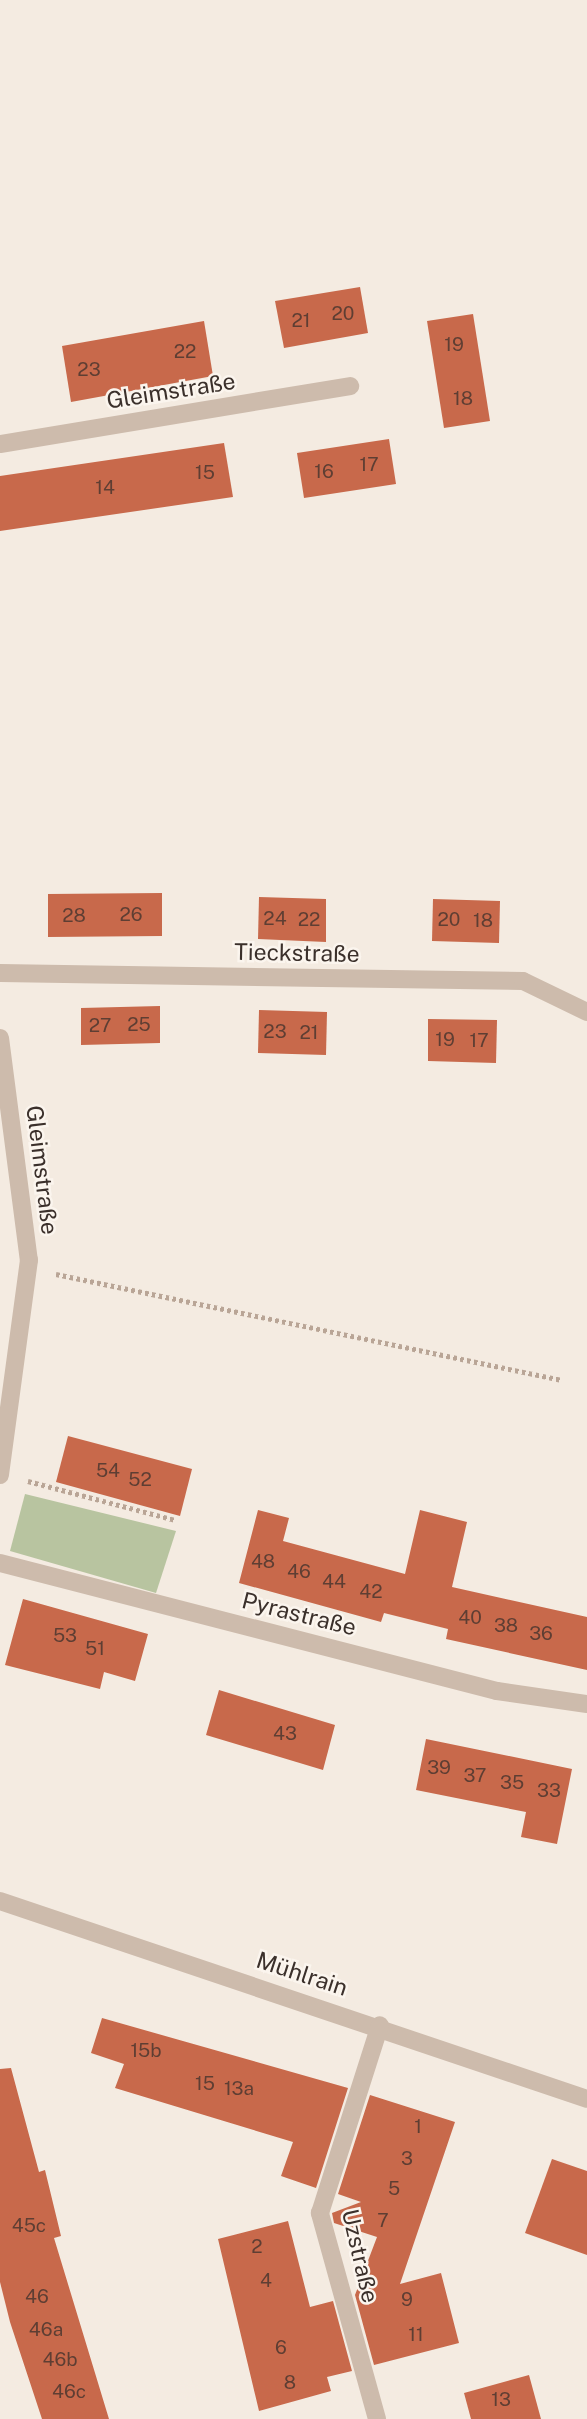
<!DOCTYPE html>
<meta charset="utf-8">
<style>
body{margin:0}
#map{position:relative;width:587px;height:2419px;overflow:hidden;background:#f4ebe1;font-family:"Public Sans",sans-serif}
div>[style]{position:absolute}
.green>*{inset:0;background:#b8c4a0}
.building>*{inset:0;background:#c8694b}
.path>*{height:4.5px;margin-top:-2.25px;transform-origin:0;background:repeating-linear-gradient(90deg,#b9a596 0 3.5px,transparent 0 7px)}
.minor>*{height:18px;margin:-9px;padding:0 9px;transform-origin:9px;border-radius:9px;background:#cdbbac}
span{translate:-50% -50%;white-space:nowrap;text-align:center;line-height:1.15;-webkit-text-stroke:5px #fbf5ee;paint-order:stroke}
.number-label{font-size:19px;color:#5e3e33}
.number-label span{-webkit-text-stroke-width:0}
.street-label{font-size:23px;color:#3b302b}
</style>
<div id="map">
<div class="green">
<div style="clip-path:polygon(25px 1494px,176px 1531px,156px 1593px,10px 1551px)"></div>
</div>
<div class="building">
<div style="clip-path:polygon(360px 287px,368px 333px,284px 348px,275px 301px)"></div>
<div style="clip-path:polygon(473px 314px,490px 421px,444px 428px,427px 321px)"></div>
<div style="clip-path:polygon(204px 321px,213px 376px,71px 402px,62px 346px)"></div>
<div style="clip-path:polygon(389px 439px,396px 484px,304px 498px,297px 453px)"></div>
<div style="clip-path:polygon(224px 443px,233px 497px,0 531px,0 476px)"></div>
<div style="clip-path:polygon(162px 893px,162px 936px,48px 937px,48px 894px)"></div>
<div style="clip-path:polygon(259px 897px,326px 899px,326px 942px,258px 939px)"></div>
<div style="clip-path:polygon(433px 899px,500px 901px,499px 943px,432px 941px)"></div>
<div style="clip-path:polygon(160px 1006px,160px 1043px,81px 1045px,81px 1008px)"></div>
<div style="clip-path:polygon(259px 1010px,327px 1012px,326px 1055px,258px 1053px)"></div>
<div style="clip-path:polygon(428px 1019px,497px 1020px,496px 1063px,428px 1061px)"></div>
<div style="clip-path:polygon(68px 1436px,192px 1469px,180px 1516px,56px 1482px)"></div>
<div style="clip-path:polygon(258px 1510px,289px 1518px,283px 1541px,405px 1574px,420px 1510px,467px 1522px,452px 1587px,587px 1617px,587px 1670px,446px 1639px,448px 1629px,384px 1613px,381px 1622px,239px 1583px)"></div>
<div style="clip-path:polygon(23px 1599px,148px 1634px,135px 1681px,104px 1672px,100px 1689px,5px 1665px)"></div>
<div style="clip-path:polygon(219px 1690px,335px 1725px,323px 1770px,206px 1735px)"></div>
<div style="clip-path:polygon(426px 1739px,572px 1769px,557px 1844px,521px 1837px,526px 1812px,416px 1790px)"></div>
<div style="clip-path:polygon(102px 2018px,348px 2088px,316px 2188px,281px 2176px,293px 2142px,115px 2088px,124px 2064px,91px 2053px)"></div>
<div style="clip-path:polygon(11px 2068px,39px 2172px,45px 2170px,61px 2236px,54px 2238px,109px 2419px,42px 2419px,10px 2322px,0 2282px,0 2069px)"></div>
<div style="clip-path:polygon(370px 2095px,455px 2122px,400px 2284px,441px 2273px,459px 2343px,374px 2365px,355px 2295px,377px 2237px,334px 2223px,332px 2213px,361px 2202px,338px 2194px)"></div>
<div style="clip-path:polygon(552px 2159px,587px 2171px,587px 2255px,525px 2233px)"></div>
<div style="clip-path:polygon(288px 2221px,310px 2307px,333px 2301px,352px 2371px,327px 2377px,331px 2391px,259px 2411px,218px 2239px)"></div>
<div style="clip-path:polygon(529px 2375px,541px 2419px,471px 2419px,464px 2393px)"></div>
</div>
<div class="path">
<div style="left:56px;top:1274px;width:517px;rotate:11.83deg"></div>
<div style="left:28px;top:1481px;width:153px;rotate:14.8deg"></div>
</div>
<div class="minor">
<div style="left:0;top:444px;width:355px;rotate:-9.4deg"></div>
<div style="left:0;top:973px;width:523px;rotate:0.88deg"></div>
<div style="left:523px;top:981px;width:71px;rotate:25.8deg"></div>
<div style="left:0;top:1038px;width:224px;rotate:82.6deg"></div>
<div style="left:29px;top:1260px;width:217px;rotate:97.7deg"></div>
<div style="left:0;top:1563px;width:513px;rotate:14.44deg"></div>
<div style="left:497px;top:1691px;width:91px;rotate:8.2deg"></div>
<div style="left:0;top:1901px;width:619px;rotate:18.64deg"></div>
<div style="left:377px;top:2419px;width:214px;rotate:-105.5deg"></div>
<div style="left:320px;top:2213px;width:197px;rotate:-72.3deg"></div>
</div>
<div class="number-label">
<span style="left:343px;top:314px">20</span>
<span style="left:301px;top:321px">21</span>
<span style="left:454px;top:345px">19</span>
<span style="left:185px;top:352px">22</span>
<span style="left:89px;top:370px">23</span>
<span style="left:463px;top:399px">18</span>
<span style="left:369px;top:465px">17</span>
<span style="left:324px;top:472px">16</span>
<span style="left:205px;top:473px">15</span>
<span style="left:105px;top:488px">14</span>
<span style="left:131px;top:915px">26</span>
<span style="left:74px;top:916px">28</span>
<span style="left:275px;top:919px">24</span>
<span style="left:309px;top:920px">22</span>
<span style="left:449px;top:920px">20</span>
<span style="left:483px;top:921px">18</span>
<span style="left:139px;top:1025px">25</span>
<span style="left:100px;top:1026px">27</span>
<span style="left:275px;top:1032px">23</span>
<span style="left:309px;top:1033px">21</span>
<span style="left:445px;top:1040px">19</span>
<span style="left:479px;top:1041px">17</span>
<span style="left:108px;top:1471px">54</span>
<span style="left:140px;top:1480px">52</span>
<span style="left:263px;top:1562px">48</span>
<span style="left:299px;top:1572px">46</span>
<span style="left:334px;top:1582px">44</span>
<span style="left:371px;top:1592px">42</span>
<span style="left:470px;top:1618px">40</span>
<span style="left:506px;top:1626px">38</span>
<span style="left:541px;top:1634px">36</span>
<span style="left:65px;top:1636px">53</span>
<span style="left:95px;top:1649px">51</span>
<span style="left:285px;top:1734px">43</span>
<span style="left:439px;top:1768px">39</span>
<span style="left:475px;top:1776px">37</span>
<span style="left:512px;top:1783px">35</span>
<span style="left:549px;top:1791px">33</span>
<span style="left:146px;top:2051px">15b</span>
<span style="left:205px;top:2084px">15</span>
<span style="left:239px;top:2089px">13a</span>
<span style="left:418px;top:2127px">1</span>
<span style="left:407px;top:2159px">3</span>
<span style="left:394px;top:2189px">5</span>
<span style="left:383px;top:2221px">7</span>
<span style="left:29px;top:2226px">45c</span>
<span style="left:257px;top:2247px">2</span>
<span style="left:266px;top:2281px">4</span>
<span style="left:37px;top:2297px">46</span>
<span style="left:407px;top:2300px">9</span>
<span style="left:46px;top:2330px">46a</span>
<span style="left:416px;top:2335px">11</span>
<span style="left:281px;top:2348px">6</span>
<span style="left:60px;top:2360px">46b</span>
<span style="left:290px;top:2383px">8</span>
<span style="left:69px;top:2392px">46c</span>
<span style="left:501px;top:2400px">13</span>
</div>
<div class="street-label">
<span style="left:171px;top:391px;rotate:-9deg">Gleimstraße</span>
<span style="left:297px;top:953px;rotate:1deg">Tieckstraße</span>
<span style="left:42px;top:1170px;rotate:83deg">Gleimstraße</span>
<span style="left:299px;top:1614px;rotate:14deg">Pyrastraße</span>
<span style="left:302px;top:1974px;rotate:18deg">Mühlrain</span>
<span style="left:360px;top:2256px;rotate:77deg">Uzstraße</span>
</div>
</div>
